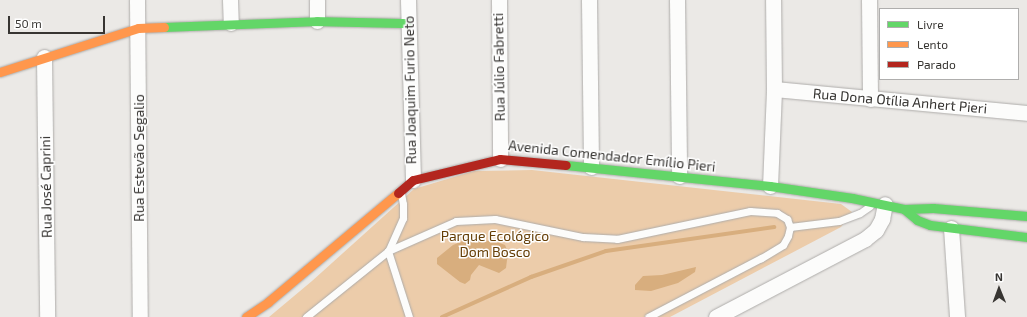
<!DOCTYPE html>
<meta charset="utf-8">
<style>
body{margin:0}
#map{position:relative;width:1027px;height:317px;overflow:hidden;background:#ebe9e6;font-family:"Exo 2",sans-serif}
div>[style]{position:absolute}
.green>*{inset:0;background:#ecccaa}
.water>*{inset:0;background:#d8ae7e}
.stream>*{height:4px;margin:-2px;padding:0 2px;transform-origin:2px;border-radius:2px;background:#d8ae7e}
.roads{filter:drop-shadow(0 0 1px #aeacaa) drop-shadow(0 0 1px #aeacaa)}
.lane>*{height:7px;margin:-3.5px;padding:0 3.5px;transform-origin:3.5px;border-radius:3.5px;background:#fcfcfb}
.street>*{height:15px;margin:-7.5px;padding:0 7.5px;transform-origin:7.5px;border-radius:7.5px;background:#fcfcfb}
.fast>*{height:9px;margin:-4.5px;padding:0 4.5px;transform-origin:4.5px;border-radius:4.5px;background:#63d668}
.slow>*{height:9px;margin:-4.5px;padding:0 4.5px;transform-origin:4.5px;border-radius:4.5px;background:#ff974d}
.jam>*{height:9px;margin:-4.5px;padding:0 4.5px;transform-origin:4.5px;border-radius:4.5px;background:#b3261e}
span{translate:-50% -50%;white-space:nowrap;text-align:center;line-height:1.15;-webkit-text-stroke:3px #fff;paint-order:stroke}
.street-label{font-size:14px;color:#373532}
.park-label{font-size:14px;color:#653e06}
.legend{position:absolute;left:879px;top:8px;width:140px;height:72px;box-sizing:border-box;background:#fff;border:1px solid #afaead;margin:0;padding:5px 7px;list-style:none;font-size:12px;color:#373532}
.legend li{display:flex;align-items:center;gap:8px;height:20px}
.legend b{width:20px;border:1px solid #afaead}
.north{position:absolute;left:979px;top:269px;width:40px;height:40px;-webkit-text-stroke:3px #fff;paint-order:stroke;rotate:359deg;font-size:11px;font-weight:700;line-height:16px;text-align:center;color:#373532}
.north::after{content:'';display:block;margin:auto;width:14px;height:18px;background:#373532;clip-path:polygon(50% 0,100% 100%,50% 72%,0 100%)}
.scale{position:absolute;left:8px;top:16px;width:97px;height:18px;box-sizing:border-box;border:2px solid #373532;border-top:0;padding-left:5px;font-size:12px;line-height:14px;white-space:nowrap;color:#373532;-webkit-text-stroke:3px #fff;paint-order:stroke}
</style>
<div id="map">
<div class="green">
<div style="clip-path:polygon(532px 170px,841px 204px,852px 212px,841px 227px,670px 317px,269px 317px,312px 281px,414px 189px,474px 171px)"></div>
</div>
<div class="water">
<div style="clip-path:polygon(476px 239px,497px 242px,505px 245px,508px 252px,506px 268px,499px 273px,479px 265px,471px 275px,470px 280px,465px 284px,460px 282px,437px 264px,437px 258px,453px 245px,465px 240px)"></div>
<div style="clip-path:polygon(696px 267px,695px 272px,678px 283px,651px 291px,635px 290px,635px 285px,643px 276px,662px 275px)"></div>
</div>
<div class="stream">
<div style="left:442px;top:317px;width:98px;rotate:-24.2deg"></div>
<div style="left:531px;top:277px;width:79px;rotate:-19.1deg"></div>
<div style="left:606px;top:251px;width:170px;rotate:-8.1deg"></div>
</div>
<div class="roads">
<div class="lane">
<div style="left:401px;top:193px;width:11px;rotate:80deg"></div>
<div style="left:403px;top:204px;width:14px;rotate:90deg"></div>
<div style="left:403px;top:218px;width:36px;rotate:114deg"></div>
<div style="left:388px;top:251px;width:69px;rotate:72.3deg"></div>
<div style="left:790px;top:227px;width:49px;rotate:-7deg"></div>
<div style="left:839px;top:221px;width:22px;rotate:-21deg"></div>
<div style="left:860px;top:213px;width:12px;rotate:-35deg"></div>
<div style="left:306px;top:317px;width:105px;rotate:-38.8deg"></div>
<div style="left:388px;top:251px;width:74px;rotate:-23.8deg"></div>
<div style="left:456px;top:221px;width:39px;rotate:-3deg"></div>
<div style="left:495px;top:219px;width:90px;rotate:11.6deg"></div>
<div style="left:583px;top:237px;width:34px;rotate:3deg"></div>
<div style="left:617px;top:239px;width:136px;rotate:-11.9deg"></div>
<div style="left:750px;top:211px;width:27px;rotate:4deg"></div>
<div style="left:777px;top:213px;width:12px;rotate:31deg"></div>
<div style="left:787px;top:219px;width:9px;rotate:69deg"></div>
<div style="left:790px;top:227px;width:9px;rotate:103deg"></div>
<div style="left:788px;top:236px;width:10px;rotate:119deg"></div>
<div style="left:783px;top:245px;width:26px;rotate:149deg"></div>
<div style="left:761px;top:258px;width:127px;rotate:152.4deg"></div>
</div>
<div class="street">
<div style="left:137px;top:0;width:317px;rotate:89.5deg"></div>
<div style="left:230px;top:0;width:23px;rotate:88deg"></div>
<div style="left:317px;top:0;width:21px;rotate:90deg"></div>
<div style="left:408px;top:0;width:180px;rotate:88.4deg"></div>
<div style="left:499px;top:0;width:159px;rotate:89.6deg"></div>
<div style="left:589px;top:0;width:167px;rotate:89.3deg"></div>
<div style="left:677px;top:0;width:176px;rotate:89.3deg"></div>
<div style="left:869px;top:0;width:99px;rotate:89.4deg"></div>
<div style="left:44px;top:57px;width:260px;rotate:89.3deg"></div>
<div style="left:774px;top:89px;width:254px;rotate:5.4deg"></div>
<div style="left:770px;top:186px;width:97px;rotate:-87.6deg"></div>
<div style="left:774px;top:89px;width:89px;rotate:-90.6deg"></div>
<div style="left:951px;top:228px;width:89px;rotate:86.1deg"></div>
<div style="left:716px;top:317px;width:168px;rotate:-27.6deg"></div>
<div style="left:865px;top:239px;width:14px;rotate:-39deg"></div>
<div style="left:876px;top:230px;width:13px;rotate:-61deg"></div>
<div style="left:882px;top:219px;width:15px;rotate:-79deg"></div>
</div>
<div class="fast">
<div style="left:164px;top:27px;width:153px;rotate:-2.2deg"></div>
<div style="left:317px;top:21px;width:91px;rotate:1.3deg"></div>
<div style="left:566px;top:165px;width:205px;rotate:5.9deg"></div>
<div style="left:770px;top:186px;width:83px;rotate:8.3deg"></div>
<div style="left:852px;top:198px;width:53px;rotate:11.9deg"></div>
<div style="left:904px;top:209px;width:29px;rotate:-2deg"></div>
<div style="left:933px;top:208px;width:94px;rotate:4.9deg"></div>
<div style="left:904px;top:209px;width:17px;rotate:40deg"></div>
<div style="left:917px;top:220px;width:14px;rotate:21deg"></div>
<div style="left:930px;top:225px;width:98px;rotate:7.1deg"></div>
</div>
<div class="slow">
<div style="left:0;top:72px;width:145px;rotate:-17.7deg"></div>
<div style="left:138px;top:28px;width:26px;rotate:-2deg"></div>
<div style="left:246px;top:317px;width:27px;rotate:-34deg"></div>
<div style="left:268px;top:302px;width:170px;rotate:-40deg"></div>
</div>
<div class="jam">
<div style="left:398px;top:193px;width:20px;rotate:-41deg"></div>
<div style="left:413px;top:180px;width:89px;rotate:-13.6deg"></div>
<div style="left:500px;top:159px;width:66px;rotate:5.2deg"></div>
</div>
</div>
<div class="street-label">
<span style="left:499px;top:67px;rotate:-91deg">Rua Júlio Fabretti</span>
<span style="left:410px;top:90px;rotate:-91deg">Rua Joaquim Furio Neto</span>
<span style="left:900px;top:101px;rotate:5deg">Rua Dona Otília Anhert Pieri</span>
<span style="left:612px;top:156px;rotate:6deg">Avenida Comendador Emílio Pieri</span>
<span style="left:139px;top:158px;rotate:-90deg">Rua Estevão Segalio</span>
<span style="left:46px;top:187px;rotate:-91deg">Rua José Caprini</span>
</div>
<div class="park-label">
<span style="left:495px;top:244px">Parque Ecológico<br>Dom Bosco</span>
</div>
<ul class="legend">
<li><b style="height:5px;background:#63d668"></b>Livre</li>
<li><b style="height:5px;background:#ff974d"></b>Lento</li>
<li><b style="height:5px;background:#b3261e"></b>Parado</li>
</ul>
<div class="north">N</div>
<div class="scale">50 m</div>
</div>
